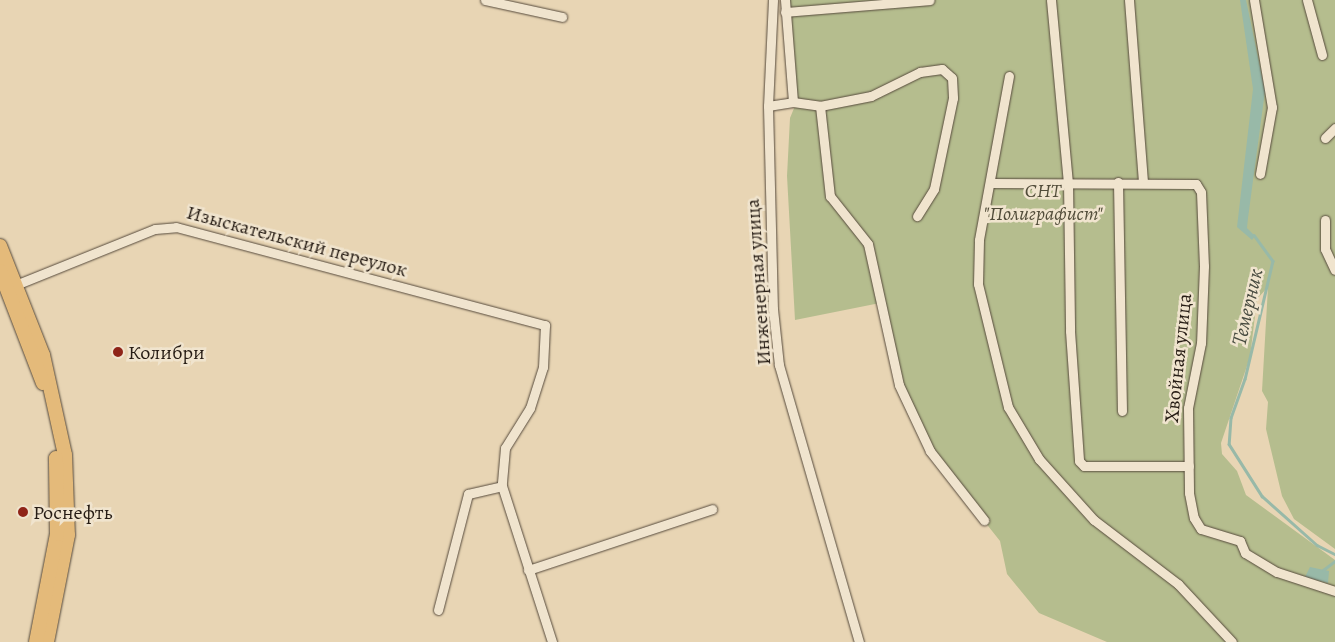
<!DOCTYPE html>
<meta charset="utf-8">
<style>
body{margin:0}
#map{position:relative;width:1335px;height:642px;overflow:hidden;background:#e8d5b4;font-family:Alegreya,serif}
div>[style]{position:absolute}
.green>*{inset:0;background:#b5bd8e}
.water>*{inset:0;background:#98b9a8}
.stream>*{height:2.5px;margin:-1.25px;padding:0 1.25px;transform-origin:1.25px;border-radius:1.25px;background:#98b9a8}
.roads{filter:drop-shadow(0 0 1px #564a3c) drop-shadow(0 0 1px #564a3c)}
.street>*{height:9px;margin:-4.5px;padding:0 4.5px;transform-origin:4.5px;border-radius:4.5px;background:#f0e4ce}
.primary>*{height:14px;margin:-7px;padding:0 7px;transform-origin:7px;border-radius:7px;background:#e4ba7a}
.dots>*{width:14px;height:14px;translate:-50% -50%;box-sizing:border-box;border:2px solid #f0e4ce;border-radius:50%}
span{translate:-50% -50%;white-space:nowrap;text-align:center;line-height:1.15;-webkit-text-stroke:5px #f0e4ce;paint-order:stroke}
.park-label{font-size:20px;color:#514c39;font-style:italic}
.street-label{font-size:20px;color:#261c14}
.poi-label{font-size:20px;color:#261c14}
.left{translate:0 -50%;text-align:left}
.water-label{font-size:21px;color:#484b40;font-style:italic}
</style>
<div id="map">
<div class="green">
<div style="clip-path:polygon(788px 0,1335px 0,1335px 549px,1294px 519px,1282px 496px,1266px 429px,1268px 402px,1262px 391px,1268px 287px,1257px 299px,1250px 357px,1221px 443px,1222px 454px,1237px 471px,1246px 495px,1335px 560px,1335px 642px,1107px 642px,1039px 613px,1007px 574px,1000px 541px,927px 449px,905px 404px,880px 303px,795px 320px,787px 176px,790px 118px,797px 101px)"></div>
</div>
<div class="water">
<div style="clip-path:polygon(1240px 0,1246px 0,1265px 91px,1248px 218px,1247px 228px,1255px 236px,1252px 240px,1237px 227px,1253px 89px)"></div>
<div style="clip-path:polygon(1310px 567px,1329px 571px,1328px 583px,1305px 577px)"></div>
</div>
<div class="stream">
<div style="left:1254px;top:235px;width:32px;rotate:54deg"></div>
<div style="left:1273px;top:261px;width:121px;rotate:103.3deg"></div>
<div style="left:1245px;top:379px;width:41px;rotate:109.7deg"></div>
<div style="left:1231px;top:418px;width:26px;rotate:94deg"></div>
<div style="left:1229px;top:444px;width:62px;rotate:57.6deg"></div>
<div style="left:1262px;top:496px;width:74px;rotate:41.7deg"></div>
<div style="left:1317px;top:545px;width:20px;rotate:27deg"></div>
<div style="left:1323px;top:570px;width:15px;rotate:-37deg"></div>
</div>
<div class="roads">
<div class="street">
<div style="left:485px;top:0;width:79px;rotate:12.4deg"></div>
<div style="left:773px;top:0;width:106px;rotate:92.7deg"></div>
<div style="left:768px;top:106px;width:203px;rotate:88.6deg"></div>
<div style="left:773px;top:309px;width:56px;rotate:83.9deg"></div>
<div style="left:779px;top:365px;width:288px;rotate:73.9deg"></div>
<div style="left:785px;top:0;width:102px;rotate:85.5deg"></div>
<div style="left:1051px;top:0;width:183px;rotate:84.7deg"></div>
<div style="left:1068px;top:182px;width:149px;rotate:89.2deg"></div>
<div style="left:1070px;top:331px;width:130px;rotate:86deg"></div>
<div style="left:1079px;top:461px;width:7px;rotate:45deg"></div>
<div style="left:1084px;top:466px;width:105px"></div>
<div style="left:1129px;top:0;width:183px;rotate:85.6deg"></div>
<div style="left:1254px;top:0;width:109px;rotate:80.5deg"></div>
<div style="left:1272px;top:107px;width:68px;rotate:100.2deg"></div>
<div style="left:1307px;top:0;width:57px;rotate:74.7deg"></div>
<div style="left:785px;top:12px;width:145px;rotate:-4.7deg"></div>
<div style="left:1009px;top:76px;width:167px;rotate:100.4deg"></div>
<div style="left:979px;top:240px;width:44px;rotate:91.3deg"></div>
<div style="left:978px;top:284px;width:127px;rotate:76.3deg"></div>
<div style="left:1008px;top:407px;width:61px;rotate:59.2deg"></div>
<div style="left:1039px;top:459px;width:82px;rotate:48deg"></div>
<div style="left:1094px;top:520px;width:106px;rotate:37.3deg"></div>
<div style="left:1178px;top:584px;width:79px;rotate:47deg"></div>
<div style="left:768px;top:106px;width:25px;rotate:-9deg"></div>
<div style="left:793px;top:102px;width:27px;rotate:8deg"></div>
<div style="left:820px;top:106px;width:52px;rotate:-11.1deg"></div>
<div style="left:871px;top:96px;width:55px;rotate:-26.1deg"></div>
<div style="left:920px;top:72px;width:22px;rotate:-8deg"></div>
<div style="left:942px;top:69px;width:13px;rotate:42deg"></div>
<div style="left:952px;top:78px;width:20px;rotate:87deg"></div>
<div style="left:953px;top:98px;width:93px;rotate:101.8deg"></div>
<div style="left:934px;top:189px;width:32px;rotate:122deg"></div>
<div style="left:820px;top:106px;width:91px;rotate:83.7deg"></div>
<div style="left:830px;top:196px;width:61px;rotate:51.6deg"></div>
<div style="left:868px;top:244px;width:144px;rotate:77.6deg"></div>
<div style="left:899px;top:385px;width:73px;rotate:64.8deg"></div>
<div style="left:930px;top:451px;width:88px;rotate:52deg"></div>
<div style="left:1325px;top:138px;width:14px;rotate:-45deg"></div>
<div style="left:1118px;top:182px;width:229px;rotate:89deg"></div>
<div style="left:990px;top:183px;width:206px;rotate:0.3deg"></div>
<div style="left:1196px;top:184px;width:9px;rotate:58deg"></div>
<div style="left:1201px;top:192px;width:74px;rotate:87.7deg"></div>
<div style="left:1204px;top:266px;width:77px;rotate:92.2deg"></div>
<div style="left:1201px;top:343px;width:66px;rotate:101.3deg"></div>
<div style="left:1188px;top:408px;width:85px;rotate:89.3deg"></div>
<div style="left:1189px;top:493px;width:25px;rotate:79deg"></div>
<div style="left:1194px;top:518px;width:13px;rotate:58deg"></div>
<div style="left:1201px;top:529px;width:41px;rotate:17.1deg"></div>
<div style="left:1240px;top:541px;width:13px;rotate:67deg"></div>
<div style="left:1245px;top:553px;width:37px;rotate:31deg"></div>
<div style="left:1277px;top:572px;width:61px;rotate:18.1deg"></div>
<div style="left:1325px;top:220px;width:29px;rotate:90deg"></div>
<div style="left:1325px;top:249px;width:23px;rotate:65deg"></div>
<div style="left:13px;top:286px;width:153px;rotate:-21.9deg"></div>
<div style="left:155px;top:229px;width:21px;rotate:-5deg"></div>
<div style="left:176px;top:227px;width:382px;rotate:14.9deg"></div>
<div style="left:545px;top:325px;width:42px;rotate:92.7deg"></div>
<div style="left:543px;top:367px;width:43px;rotate:107.6deg"></div>
<div style="left:530px;top:408px;width:47px;rotate:122deg"></div>
<div style="left:505px;top:448px;width:38px;rotate:95deg"></div>
<div style="left:502px;top:486px;width:164px;rotate:72.2deg"></div>
<div style="left:528px;top:570px;width:194px;rotate:-18.3deg"></div>
<div style="left:438px;top:610px;width:120px;rotate:-75.5deg"></div>
<div style="left:468px;top:494px;width:35px;rotate:-13deg"></div>
</div>
<div class="primary">
<div style="left:0;top:246px;width:117px;rotate:68.5deg"></div>
<div style="left:43px;top:355px;width:102px;rotate:77.6deg"></div>
<div style="left:65px;top:455px;width:80px;rotate:87.9deg"></div>
<div style="left:68px;top:535px;width:109px;rotate:101.1deg"></div>
<div style="left:0;top:271px;width:120px;rotate:69deg"></div>
<div style="left:36px;top:642px;width:110px;rotate:-79deg"></div>
<div style="left:57px;top:534px;width:76px;rotate:-90.8deg"></div>
</div>
</div>
<div class="dots">
<div style="left:118px;top:352px;background:#8f2418"></div>
<div style="left:23px;top:512px;background:#8f2418"></div>
</div>
<div class="park-label">
<span style="left:1043px;top:202px">СНТ<br>"Полиграфист"</span>
</div>
<div class="street-label">
<span style="left:297px;top:241px;rotate:15deg">Изыскательский переулок</span>
<span style="left:758px;top:282px;rotate:-94deg">Инженерная улица</span>
<span style="left:1178px;top:358px;rotate:-84deg">Хвойная улица</span>
</div>
<div class="poi-label">
<span class="left" style="left:128px;top:352px">Колибри</span>
<span class="left" style="left:33px;top:512px">Роснефть</span>
</div>
<div class="water-label">
<span style="left:1247px;top:307px;rotate:-77deg">Темерник</span>
</div>
</div>
